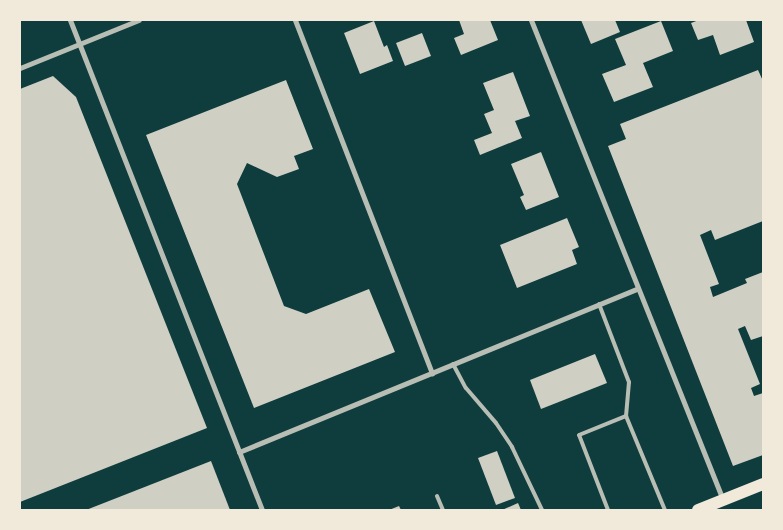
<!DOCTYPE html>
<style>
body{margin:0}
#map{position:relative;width:783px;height:530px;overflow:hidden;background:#0f3d3e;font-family:Jost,sans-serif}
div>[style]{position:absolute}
.building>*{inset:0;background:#cfcfc3}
.service>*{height:4px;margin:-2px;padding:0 2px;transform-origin:2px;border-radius:2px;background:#b8beb3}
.minor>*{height:5px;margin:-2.5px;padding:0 2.5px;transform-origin:2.5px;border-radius:2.5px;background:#b8beb3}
.primary>*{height:12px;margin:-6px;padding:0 6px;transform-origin:6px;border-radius:6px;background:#f1e9da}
span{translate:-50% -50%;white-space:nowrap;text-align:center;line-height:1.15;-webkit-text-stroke:5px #f1e9da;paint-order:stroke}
.frame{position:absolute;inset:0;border:21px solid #f1e9da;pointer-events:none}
</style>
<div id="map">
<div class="building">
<div style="clip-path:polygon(459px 20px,490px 20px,498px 40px,461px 55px,454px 38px,464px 34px)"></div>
<div style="clip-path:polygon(581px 20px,615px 20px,620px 32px,591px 44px)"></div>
<div style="clip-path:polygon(699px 20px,746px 20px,754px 42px,720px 55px,713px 35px,698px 40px,691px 23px)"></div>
<div style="clip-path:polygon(374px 21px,384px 47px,387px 45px,393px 61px,360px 74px,344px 33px)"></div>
<div style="clip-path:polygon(661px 21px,673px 51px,643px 63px,653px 87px,614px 102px,602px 74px,626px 65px,615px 39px)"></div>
<div style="clip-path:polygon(422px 33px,431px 56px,405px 66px,396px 43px)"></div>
<div style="clip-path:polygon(758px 70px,763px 81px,763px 221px,715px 240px,711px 230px,700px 235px,719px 284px,710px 287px,713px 297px,747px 283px,745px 279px,763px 272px,763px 336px,751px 340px,745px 326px,738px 329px,760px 384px,751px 388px,754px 396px,763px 393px,763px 455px,733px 466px,608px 146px,626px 139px,620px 124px)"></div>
<div style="clip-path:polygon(513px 72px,530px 116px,515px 121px,522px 138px,480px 155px,474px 140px,492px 133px,484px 114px,494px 110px,483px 83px)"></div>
<div style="clip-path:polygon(53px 76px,76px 97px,207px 428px,20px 502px,20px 89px)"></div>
<div style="clip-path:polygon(286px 80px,313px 149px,294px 156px,299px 169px,277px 177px,247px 163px,237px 184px,284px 306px,306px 314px,369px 289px,395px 352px,254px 408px,146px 135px)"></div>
<div style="clip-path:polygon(541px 152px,559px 197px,526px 210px,520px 197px,524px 195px,511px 164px)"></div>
<div style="clip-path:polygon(567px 218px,579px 247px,572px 250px,577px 264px,517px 288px,500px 245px)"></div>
<div style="clip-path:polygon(595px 354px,607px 383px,541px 409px,530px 380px)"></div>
<div style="clip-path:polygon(497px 451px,515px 498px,496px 505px,478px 458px)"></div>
<div style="clip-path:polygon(211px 461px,230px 510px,86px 510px)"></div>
<div style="clip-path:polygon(518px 503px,521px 510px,502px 510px)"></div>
<div style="clip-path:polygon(399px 506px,401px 510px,389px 510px)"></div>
</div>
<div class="service">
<div style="left:599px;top:304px;width:84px;rotate:69deg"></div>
<div style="left:629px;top:382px;width:34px;rotate:95deg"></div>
<div style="left:453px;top:364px;width:27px;rotate:62deg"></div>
<div style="left:466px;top:388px;width:46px;rotate:49.4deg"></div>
<div style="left:496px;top:423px;width:29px;rotate:56deg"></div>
<div style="left:512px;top:447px;width:70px;rotate:64.5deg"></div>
<div style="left:437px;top:496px;width:15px;rotate:67deg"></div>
<div style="left:608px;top:510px;width:80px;rotate:-111.1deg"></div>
<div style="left:579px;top:435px;width:51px;rotate:-22deg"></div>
<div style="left:626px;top:416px;width:102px;rotate:67.5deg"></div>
</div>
<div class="minor">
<div style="left:70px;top:20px;width:526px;rotate:68.6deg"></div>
<div style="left:295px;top:20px;width:379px;rotate:68.8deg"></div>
<div style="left:531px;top:20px;width:517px;rotate:68.2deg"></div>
<div style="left:20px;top:68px;width:128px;rotate:-22deg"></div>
<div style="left:239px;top:452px;width:430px;rotate:-22.3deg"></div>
</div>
<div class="primary">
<div style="left:698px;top:510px;width:70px;rotate:-21.8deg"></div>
</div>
<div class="frame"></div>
</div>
